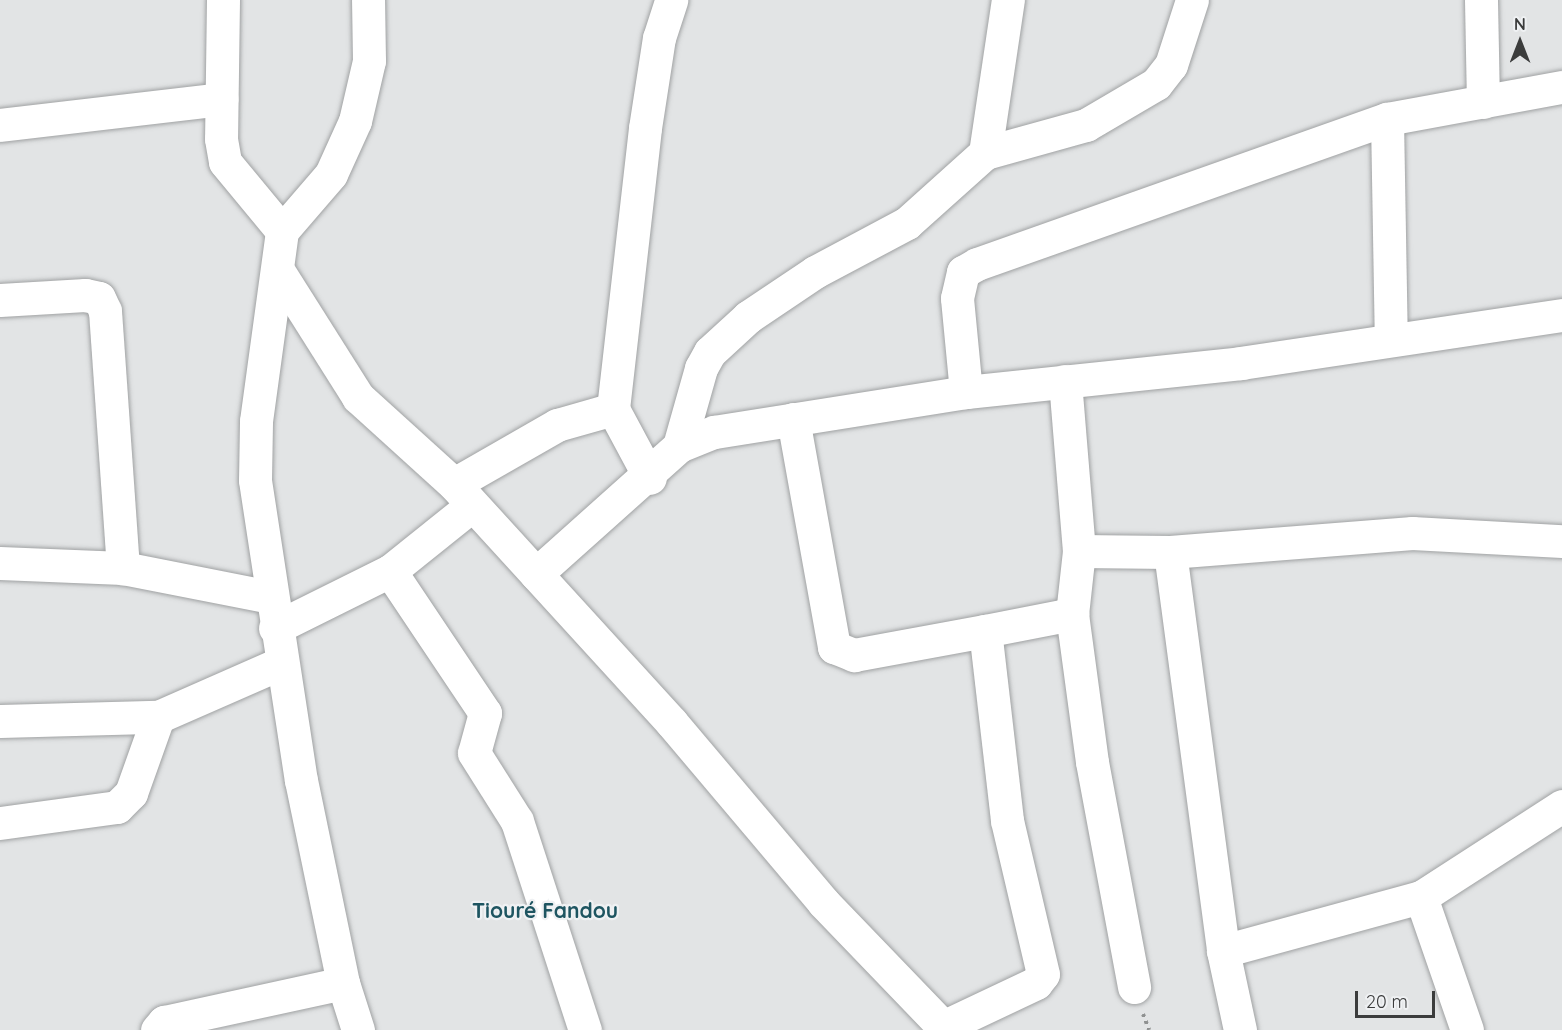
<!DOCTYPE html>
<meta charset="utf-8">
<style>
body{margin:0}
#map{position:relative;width:1562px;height:1030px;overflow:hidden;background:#e2e4e5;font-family:Quicksand,sans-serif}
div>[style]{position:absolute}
.path>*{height:4px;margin-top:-2px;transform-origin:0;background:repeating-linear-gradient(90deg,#8f9191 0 3px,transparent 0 7.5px)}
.roads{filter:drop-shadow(0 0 2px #a0a2a3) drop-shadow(0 0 2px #a0a2a3)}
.minor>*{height:33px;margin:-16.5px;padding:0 16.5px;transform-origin:16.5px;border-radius:16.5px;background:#fff}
span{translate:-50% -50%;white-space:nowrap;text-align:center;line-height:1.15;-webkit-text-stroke:4.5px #eff1f3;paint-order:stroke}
.quarter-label{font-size:21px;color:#1e5561;font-weight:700}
.north{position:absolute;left:1490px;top:12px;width:60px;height:60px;-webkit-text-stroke:4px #eff1f3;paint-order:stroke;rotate:0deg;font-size:16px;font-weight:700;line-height:24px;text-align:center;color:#3b3c3c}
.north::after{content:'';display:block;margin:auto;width:21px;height:27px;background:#3b3c3c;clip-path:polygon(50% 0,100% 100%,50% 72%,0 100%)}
.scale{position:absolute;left:1355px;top:991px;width:80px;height:27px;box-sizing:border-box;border:3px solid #3b3c3c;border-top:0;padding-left:8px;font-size:18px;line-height:21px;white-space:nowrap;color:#3b3c3c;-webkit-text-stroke:4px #eff1f3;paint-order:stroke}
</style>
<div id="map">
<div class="path">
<div style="left:1143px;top:1014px;width:17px;rotate:69deg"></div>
</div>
<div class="roads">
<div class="minor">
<div style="left:223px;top:0;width:139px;rotate:90.8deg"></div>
<div style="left:221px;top:139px;width:23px;rotate:80deg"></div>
<div style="left:225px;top:162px;width:89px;rotate:50.4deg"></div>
<div style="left:1481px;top:0;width:102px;rotate:88.9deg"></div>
<div style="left:1387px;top:119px;width:221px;rotate:89deg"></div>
<div style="left:0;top:125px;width:223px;rotate:-6.7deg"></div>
<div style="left:985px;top:153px;width:155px;rotate:-81.5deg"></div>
<div style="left:279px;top:272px;width:148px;rotate:57.7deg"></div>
<div style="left:358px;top:397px;width:130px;rotate:42.2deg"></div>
<div style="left:454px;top:484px;width:323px;rotate:47.6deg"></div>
<div style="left:672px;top:723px;width:234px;rotate:49.8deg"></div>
<div style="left:823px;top:902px;width:178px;rotate:46.1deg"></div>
<div style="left:0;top:300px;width:85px;rotate:-3.4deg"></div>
<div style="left:85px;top:295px;width:14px;rotate:12deg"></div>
<div style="left:99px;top:298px;width:14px;rotate:65deg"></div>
<div style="left:105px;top:311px;width:258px;rotate:86deg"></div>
<div style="left:1065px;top:381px;width:171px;rotate:85.3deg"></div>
<div style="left:1079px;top:551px;width:91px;rotate:0.6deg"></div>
<div style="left:1170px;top:552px;width:243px;rotate:-4.5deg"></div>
<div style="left:1412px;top:533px;width:150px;rotate:3.1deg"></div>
<div style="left:966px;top:392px;width:94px;rotate:-95.5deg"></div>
<div style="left:957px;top:298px;width:27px;rotate:-77deg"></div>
<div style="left:963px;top:272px;width:16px;rotate:-30deg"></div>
<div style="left:977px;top:264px;width:435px;rotate:-19.5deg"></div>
<div style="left:1387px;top:119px;width:178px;rotate:-10.4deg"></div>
<div style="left:613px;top:409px;width:78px;rotate:61.8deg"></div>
<div style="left:793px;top:419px;width:232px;rotate:79.8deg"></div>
<div style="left:834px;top:647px;width:22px;rotate:22deg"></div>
<div style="left:854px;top:655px;width:133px;rotate:-10.4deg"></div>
<div style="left:679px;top:446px;width:81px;rotate:-74.2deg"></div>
<div style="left:701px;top:368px;width:18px;rotate:-61deg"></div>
<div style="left:710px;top:352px;width:52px;rotate:-42.6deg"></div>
<div style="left:748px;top:317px;width:81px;rotate:-33.9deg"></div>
<div style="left:815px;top:272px;width:104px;rotate:-28deg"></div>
<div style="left:907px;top:223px;width:105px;rotate:-41.9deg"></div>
<div style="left:985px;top:153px;width:105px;rotate:-15.5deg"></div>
<div style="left:1086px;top:125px;width:81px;rotate:-30.4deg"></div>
<div style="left:1156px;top:84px;width:24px;rotate:-52deg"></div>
<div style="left:1171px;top:65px;width:68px;rotate:-72.1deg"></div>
<div style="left:454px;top:484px;width:119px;rotate:-29.8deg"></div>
<div style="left:557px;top:425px;width:58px;rotate:-15.9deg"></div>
<div style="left:613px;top:409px;width:283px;rotate:-83.5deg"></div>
<div style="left:645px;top:128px;width:91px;rotate:-81.2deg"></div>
<div style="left:659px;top:38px;width:40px;rotate:-72deg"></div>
<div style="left:1079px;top:551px;width:63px;rotate:96.3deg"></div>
<div style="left:1072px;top:614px;width:149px;rotate:82.3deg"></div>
<div style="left:1092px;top:762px;width:229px;rotate:79.4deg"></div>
<div style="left:1170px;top:552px;width:403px;rotate:82.4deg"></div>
<div style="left:0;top:563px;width:123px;rotate:2.3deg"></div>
<div style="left:123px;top:568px;width:151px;rotate:11.1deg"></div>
<div style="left:390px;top:571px;width:171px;rotate:56.2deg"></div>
<div style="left:485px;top:713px;width:41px;rotate:105.4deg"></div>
<div style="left:474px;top:753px;width:80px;rotate:57.7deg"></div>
<div style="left:517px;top:821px;width:220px;rotate:72deg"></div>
<div style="left:536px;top:574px;width:192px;rotate:-41.8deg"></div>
<div style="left:679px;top:446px;width:38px;rotate:-22deg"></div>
<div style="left:714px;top:432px;width:255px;rotate:-9deg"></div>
<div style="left:966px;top:392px;width:277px;rotate:-6deg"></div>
<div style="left:1241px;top:363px;width:325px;rotate:-8.5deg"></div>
<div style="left:275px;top:628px;width:128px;rotate:-26.4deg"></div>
<div style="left:390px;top:571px;width:104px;rotate:-38.7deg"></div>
<div style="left:0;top:721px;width:158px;rotate:-1.5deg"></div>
<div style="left:158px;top:717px;width:134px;rotate:-23.7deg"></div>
<div style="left:0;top:823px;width:118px;rotate:-7.8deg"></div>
<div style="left:117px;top:807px;width:20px;rotate:-45deg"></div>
<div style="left:131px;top:793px;width:81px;rotate:-70.4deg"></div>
<div style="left:943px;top:1027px;width:103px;rotate:-25.3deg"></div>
<div style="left:1036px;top:983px;width:11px;rotate:-52deg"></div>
<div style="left:1043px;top:974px;width:158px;rotate:-103.2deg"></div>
<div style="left:1007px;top:820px;width:190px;rotate:-96.6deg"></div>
<div style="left:985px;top:631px;width:89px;rotate:-11.1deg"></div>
<div style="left:157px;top:1030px;width:11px;rotate:-49deg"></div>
<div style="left:164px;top:1022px;width:183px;rotate:-12.3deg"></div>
<div style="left:358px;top:1030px;width:49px;rotate:-107.7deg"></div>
<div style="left:343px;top:983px;width:206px;rotate:-101.7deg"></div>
<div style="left:301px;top:781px;width:304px;rotate:-98.7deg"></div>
<div style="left:255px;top:480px;width:59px;rotate:-89deg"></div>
<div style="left:256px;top:421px;width:192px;rotate:-82.2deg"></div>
<div style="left:282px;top:231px;width:75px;rotate:-49.3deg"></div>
<div style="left:331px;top:174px;width:58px;rotate:-65.6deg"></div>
<div style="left:355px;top:121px;width:62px;rotate:-76.9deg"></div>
<div style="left:369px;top:61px;width:61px;rotate:-90.9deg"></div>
<div style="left:1240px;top:1030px;width:81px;rotate:-102.1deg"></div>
<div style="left:1223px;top:951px;width:205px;rotate:-15.3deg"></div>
<div style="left:1467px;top:1030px;width:141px;rotate:-109.1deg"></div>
<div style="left:1421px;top:897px;width:168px;rotate:-32.8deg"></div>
</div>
</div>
<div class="quarter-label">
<span style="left:545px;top:910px">Tiouré Fandou</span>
</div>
<div class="north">N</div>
<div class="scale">20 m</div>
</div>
